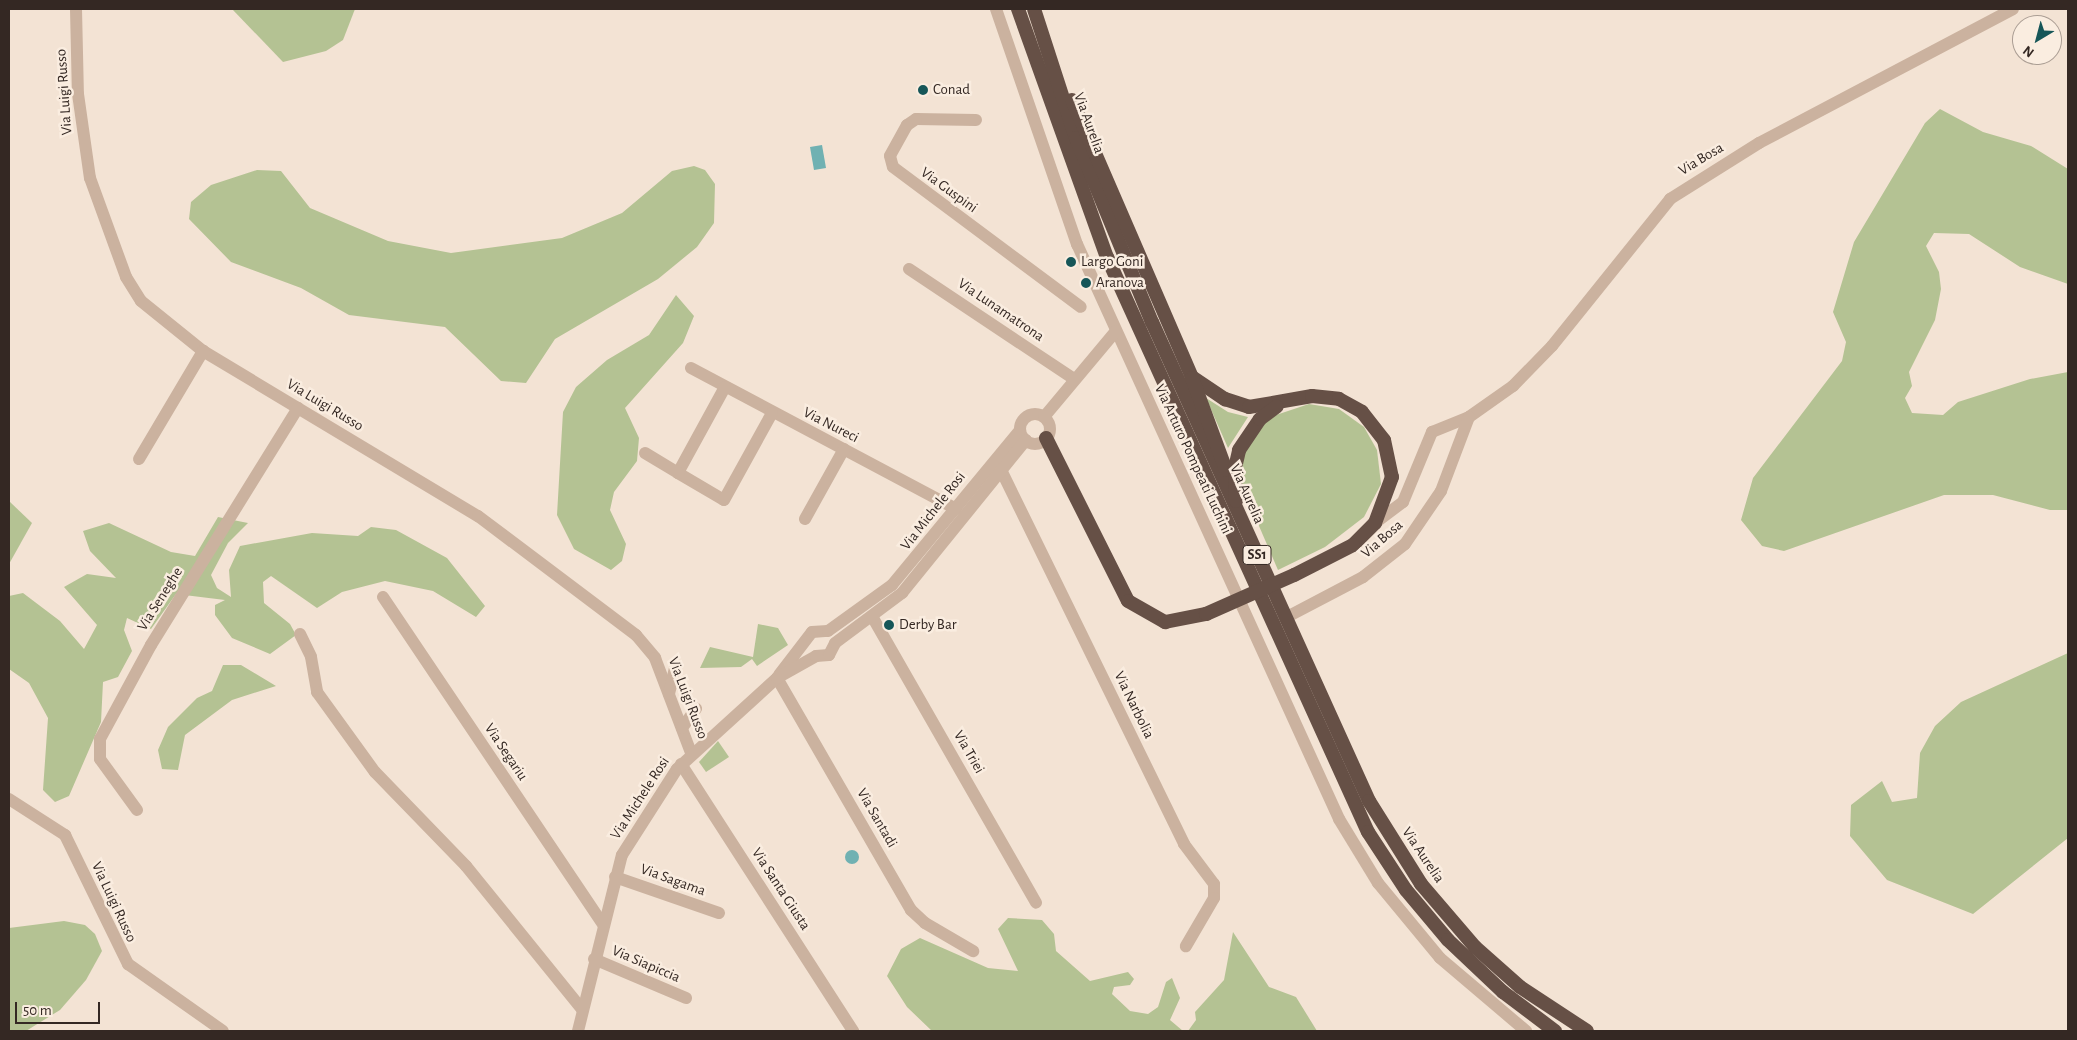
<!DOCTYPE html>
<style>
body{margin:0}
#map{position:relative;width:2077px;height:1040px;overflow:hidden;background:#f3e3d4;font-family:"Alegreya Sans",sans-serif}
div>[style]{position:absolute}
.green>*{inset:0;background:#b4c293}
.water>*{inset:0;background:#70b1b2}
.round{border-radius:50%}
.minor>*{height:12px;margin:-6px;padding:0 6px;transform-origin:6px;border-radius:6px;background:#cbb29f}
.tertiary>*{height:12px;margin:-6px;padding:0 6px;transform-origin:6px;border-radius:6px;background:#cbb29f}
.tertiary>.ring{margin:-6px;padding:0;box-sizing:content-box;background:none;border:12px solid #cbb29f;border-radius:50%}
.trunk>*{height:14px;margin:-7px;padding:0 7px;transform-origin:7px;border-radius:7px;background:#665046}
.trunk-bridge>*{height:14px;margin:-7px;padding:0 7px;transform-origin:7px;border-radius:7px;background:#665046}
.dots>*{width:14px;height:14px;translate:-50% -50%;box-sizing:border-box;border:2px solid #faede0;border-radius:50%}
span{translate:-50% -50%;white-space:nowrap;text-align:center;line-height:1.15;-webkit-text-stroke:5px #faede0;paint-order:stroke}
.shield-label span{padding:1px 4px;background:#faede0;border:1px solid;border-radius:4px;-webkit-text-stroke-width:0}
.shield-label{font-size:14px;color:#342823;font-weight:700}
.poi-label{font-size:15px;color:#342823}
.left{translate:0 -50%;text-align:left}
.street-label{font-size:15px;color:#342823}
.frame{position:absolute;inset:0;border:10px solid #342823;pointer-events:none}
.north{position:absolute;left:2012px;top:15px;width:50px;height:50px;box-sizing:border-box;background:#faede0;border:1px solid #ab9e94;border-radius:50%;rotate:217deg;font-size:14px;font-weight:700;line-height:20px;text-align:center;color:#342823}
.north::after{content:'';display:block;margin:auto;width:18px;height:22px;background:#165658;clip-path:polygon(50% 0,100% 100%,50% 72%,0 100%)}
.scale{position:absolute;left:15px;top:1002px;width:85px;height:22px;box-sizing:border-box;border:2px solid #342823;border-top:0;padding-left:6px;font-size:15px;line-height:18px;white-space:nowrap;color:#342823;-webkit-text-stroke:4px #faede0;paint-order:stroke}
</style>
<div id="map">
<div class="green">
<div style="clip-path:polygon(232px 9px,355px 9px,343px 40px,326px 51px,283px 62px)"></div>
<div style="clip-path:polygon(1940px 109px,1983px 132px,2031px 146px,2068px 169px,2068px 284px,2020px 267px,1969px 234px,1934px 233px,1926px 246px,1939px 272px,1941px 289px,1935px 320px,1909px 372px,1912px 386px,1905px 398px,1912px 413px,1943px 415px,1958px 402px,2030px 379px,2068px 372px,2068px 510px,2050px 510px,1993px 495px,1944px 495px,1784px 551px,1762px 546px,1741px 520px,1753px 478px,1842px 361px,1846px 342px,1833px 312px,1854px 242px,1925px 123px)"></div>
<div style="clip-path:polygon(694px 166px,705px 170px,715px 184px,714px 223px,697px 247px,658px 279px,555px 339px,526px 383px,501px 381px,445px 327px,349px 315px,301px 288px,231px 262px,189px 219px,191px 202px,211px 185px,257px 170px,281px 171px,310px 208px,388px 241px,451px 253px,562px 238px,622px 213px,672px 171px)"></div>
<div style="clip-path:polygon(676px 295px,694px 316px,683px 343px,625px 408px,639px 438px,637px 461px,614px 492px,610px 510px,626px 544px,622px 561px,611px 570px,574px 549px,557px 515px,563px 412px,576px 387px,607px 360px,649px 335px)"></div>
<div style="clip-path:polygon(1206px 398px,1228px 412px,1248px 417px,1228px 448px)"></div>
<div style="clip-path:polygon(1309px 404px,1339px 409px,1364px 427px,1377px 450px,1381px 484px,1364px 517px,1325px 547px,1278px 570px,1243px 489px,1239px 459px,1267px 418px)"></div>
<div style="clip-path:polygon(9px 501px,32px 523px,9px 564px)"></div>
<div style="clip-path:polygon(218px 517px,248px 523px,228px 543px,211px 575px,217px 588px,231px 597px,229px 570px,240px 546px,312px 533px,358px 536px,371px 527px,396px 530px,447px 558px,485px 606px,476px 617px,433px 591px,385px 581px,342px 592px,317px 608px,271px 576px,263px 582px,264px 603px,290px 624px,296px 635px,270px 654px,232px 638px,215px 615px,215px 605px,225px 600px,176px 594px,151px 629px,127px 618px,124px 630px,132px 651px,118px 677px,103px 682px,101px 722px,69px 796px,55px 802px,43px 790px,48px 718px,29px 683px,9px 669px,9px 596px,23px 593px,60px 621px,84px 649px,97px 625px,64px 587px,87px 574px,116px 578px,90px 551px,83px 531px,109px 523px,171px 552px,195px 556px)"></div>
<div style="clip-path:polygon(758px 624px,778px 628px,788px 645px,757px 666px,752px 659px,741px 667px,700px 668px,710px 647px,753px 657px)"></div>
<div style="clip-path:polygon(2068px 653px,2068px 838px,1973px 914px,1887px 880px,1850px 836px,1851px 805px,1882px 781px,1892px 802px,1917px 798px,1920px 753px,1935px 726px,1961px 702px)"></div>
<div style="clip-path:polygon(223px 665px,241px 665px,276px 686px,232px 700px,185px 735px,178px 770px,162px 769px,158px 750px,168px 727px,197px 698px,212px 691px)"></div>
<div style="clip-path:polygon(718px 741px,729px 757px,706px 772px,699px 762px)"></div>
<div style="clip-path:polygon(1008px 918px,1042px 920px,1054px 934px,1056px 951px,1090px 981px,1128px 972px,1134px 979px,1130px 985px,1114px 987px,1112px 994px,1130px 1011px,1148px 1014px,1158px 1007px,1166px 982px,1172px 978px,1180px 998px,1170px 1020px,1183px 1031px,932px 1031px,907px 1007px,887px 976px,901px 949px,920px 938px,988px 968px,1018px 971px,998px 929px)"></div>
<div style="clip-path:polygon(64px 921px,85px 925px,95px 934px,102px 951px,86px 980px,60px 1010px,26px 1031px,9px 1031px,9px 928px)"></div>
<div style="clip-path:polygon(1233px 932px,1269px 987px,1296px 997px,1317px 1031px,1324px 1031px,1188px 1031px,1196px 1020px,1195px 1012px,1224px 980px)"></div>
</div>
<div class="water">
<div style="clip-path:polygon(822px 145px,826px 168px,814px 170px,810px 147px)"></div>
<div class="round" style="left:845px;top:850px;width:14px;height:14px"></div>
</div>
<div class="minor">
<div style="left:76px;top:9px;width:85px;rotate:88.7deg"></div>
<div style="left:78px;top:94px;width:85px;rotate:81.9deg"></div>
<div style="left:90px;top:178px;width:105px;rotate:70deg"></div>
<div style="left:126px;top:277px;width:28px;rotate:58deg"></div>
<div style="left:141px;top:301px;width:80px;rotate:38.9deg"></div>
<div style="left:203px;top:351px;width:321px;rotate:31deg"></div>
<div style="left:478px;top:516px;width:198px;rotate:37deg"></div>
<div style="left:636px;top:635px;width:30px;rotate:50deg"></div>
<div style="left:655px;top:658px;width:102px;rotate:69.2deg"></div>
<div style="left:976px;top:120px;width:60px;rotate:-179deg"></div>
<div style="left:916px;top:119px;width:11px;rotate:146deg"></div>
<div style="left:907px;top:125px;width:35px;rotate:119deg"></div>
<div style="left:890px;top:156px;width:11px;rotate:75deg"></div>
<div style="left:893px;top:167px;width:234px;rotate:36.7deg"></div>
<div style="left:909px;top:269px;width:198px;rotate:33.7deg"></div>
<div style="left:691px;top:368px;width:300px;rotate:28deg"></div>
<div style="left:725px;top:387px;width:98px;rotate:118.7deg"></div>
<div style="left:678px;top:473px;width:53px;rotate:30.4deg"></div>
<div style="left:724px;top:500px;width:99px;rotate:-61.1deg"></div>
<div style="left:645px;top:453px;width:39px;rotate:31deg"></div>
<div style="left:139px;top:459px;width:126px;rotate:-59.3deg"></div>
<div style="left:1002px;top:472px;width:414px;rotate:63.9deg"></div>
<div style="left:1184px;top:844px;width:50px;rotate:53.1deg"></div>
<div style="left:1214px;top:884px;width:14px;rotate:90deg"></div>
<div style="left:1214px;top:898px;width:56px;rotate:120.3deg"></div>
<div style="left:805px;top:519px;width:80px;rotate:-60.9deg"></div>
<div style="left:1375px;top:523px;width:35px;rotate:-37deg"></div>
<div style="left:1403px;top:502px;width:76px;rotate:-67.5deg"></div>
<div style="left:1432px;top:432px;width:40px;rotate:-22deg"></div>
<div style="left:1469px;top:417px;width:54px;rotate:-35.2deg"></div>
<div style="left:1513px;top:386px;width:56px;rotate:-45.7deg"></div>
<div style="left:1552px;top:346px;width:189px;rotate:-51.2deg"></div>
<div style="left:1670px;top:199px;width:105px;rotate:-32.2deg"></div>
<div style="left:1759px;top:143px;width:287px;rotate:-27.8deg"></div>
<div style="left:383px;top:597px;width:394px;rotate:56.1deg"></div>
<div style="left:873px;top:618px;width:328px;rotate:60.2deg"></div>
<div style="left:1285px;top:618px;width:88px;rotate:-27.7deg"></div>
<div style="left:1363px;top:577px;width:53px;rotate:-38.2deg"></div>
<div style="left:1405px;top:544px;width:64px;rotate:-55.8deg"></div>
<div style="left:1441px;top:491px;width:79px;rotate:-69.3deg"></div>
<div style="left:300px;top:634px;width:25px;rotate:64deg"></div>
<div style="left:311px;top:657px;width:36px;rotate:80deg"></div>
<div style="left:317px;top:692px;width:99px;rotate:54.1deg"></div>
<div style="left:375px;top:772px;width:131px;rotate:45.9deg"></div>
<div style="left:466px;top:866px;width:184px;rotate:51deg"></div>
<div style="left:777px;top:678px;width:268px;rotate:60deg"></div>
<div style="left:911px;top:910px;width:19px;rotate:43deg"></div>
<div style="left:925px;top:923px;width:56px;rotate:30.3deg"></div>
<div style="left:669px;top:694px;width:26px;rotate:-77deg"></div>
<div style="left:682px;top:728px;width:24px;rotate:-54deg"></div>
<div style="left:681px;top:764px;width:318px;rotate:57.2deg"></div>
<div style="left:9px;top:799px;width:67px;rotate:32.7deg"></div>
<div style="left:65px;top:835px;width:144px;rotate:64deg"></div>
<div style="left:128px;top:964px;width:116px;rotate:35.2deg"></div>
<div style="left:137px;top:810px;width:63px;rotate:-126deg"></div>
<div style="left:100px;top:759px;width:20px;rotate:-90deg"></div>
<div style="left:100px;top:739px;width:107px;rotate:-61.5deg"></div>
<div style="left:151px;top:645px;width:279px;rotate:-58.2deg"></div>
<div style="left:615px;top:877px;width:110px;rotate:19.1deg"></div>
<div style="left:594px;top:959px;width:100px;rotate:23deg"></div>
</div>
<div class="tertiary">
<div style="left:996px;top:9px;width:249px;rotate:71deg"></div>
<div style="left:1077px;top:244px;width:632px;rotate:65.5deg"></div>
<div style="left:1339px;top:819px;width:75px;rotate:58.6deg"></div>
<div style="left:1378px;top:883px;width:97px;rotate:50.4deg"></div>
<div style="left:1440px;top:958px;width:113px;rotate:40.3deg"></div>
<div class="ring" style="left:1020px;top:414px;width:18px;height:18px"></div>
<div style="left:1044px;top:417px;width:112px;rotate:-50.1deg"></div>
<div style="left:779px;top:675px;width:54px;rotate:-52.5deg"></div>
<div style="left:812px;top:632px;width:16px;rotate:-4deg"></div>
<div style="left:828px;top:631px;width:79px;rotate:-35.7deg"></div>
<div style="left:892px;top:585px;width:201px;rotate:-50.4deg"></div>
<div style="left:578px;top:1031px;width:181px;rotate:-76deg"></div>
<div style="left:622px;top:855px;width:102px;rotate:-57.4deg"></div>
<div style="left:677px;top:769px;width:135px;rotate:-42.3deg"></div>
<div style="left:777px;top:678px;width:45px;rotate:-29.4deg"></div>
<div style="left:816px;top:656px;width:13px;rotate:-4deg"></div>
<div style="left:829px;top:655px;width:13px;rotate:-63deg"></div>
<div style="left:835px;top:643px;width:84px;rotate:-36.7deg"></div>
<div style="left:902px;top:593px;width:197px;rotate:-51deg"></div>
</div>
<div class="trunk">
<div style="left:1018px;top:9px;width:263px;rotate:70.3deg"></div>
<div style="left:1107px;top:257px;width:631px;rotate:65.59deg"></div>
<div style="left:1368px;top:832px;width:69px;rotate:56.8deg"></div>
<div style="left:1406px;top:890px;width:65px;rotate:50deg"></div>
<div style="left:1448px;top:940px;width:76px;rotate:43.4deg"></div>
<div style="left:1503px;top:992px;width:65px;rotate:36.9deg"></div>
<div style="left:1034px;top:9px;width:136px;rotate:72deg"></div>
<div style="left:1076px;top:138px;width:199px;rotate:67.6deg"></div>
<div style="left:1152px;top:322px;width:526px;rotate:65.63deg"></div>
<div style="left:1369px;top:801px;width:98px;rotate:57.9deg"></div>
<div style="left:1421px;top:884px;width:83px;rotate:49.4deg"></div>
<div style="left:1475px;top:947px;width:60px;rotate:41.6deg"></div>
<div style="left:1520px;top:987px;width:80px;rotate:33.3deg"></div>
<div style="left:1072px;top:100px;width:302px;rotate:66.6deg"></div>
<div style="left:1192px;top:377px;width:40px;rotate:34deg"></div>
<div style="left:1225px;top:399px;width:25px;rotate:18deg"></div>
<div style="left:1249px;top:407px;width:64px;rotate:-9.9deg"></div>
<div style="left:1312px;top:396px;width:27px;rotate:6deg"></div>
<div style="left:1339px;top:399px;width:26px;rotate:29deg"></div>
<div style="left:1362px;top:412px;width:36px;rotate:52deg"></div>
<div style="left:1384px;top:440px;width:38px;rotate:78deg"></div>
<div style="left:1392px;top:477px;width:49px;rotate:110.3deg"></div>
<div style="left:1375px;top:523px;width:31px;rotate:135deg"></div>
<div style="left:1353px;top:545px;width:66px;rotate:153deg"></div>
<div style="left:1192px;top:378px;width:98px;rotate:69.7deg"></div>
<div style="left:1046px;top:438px;width:182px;rotate:63.3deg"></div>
<div style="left:1128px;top:601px;width:43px;rotate:29.6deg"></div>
<div style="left:1165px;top:622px;width:42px;rotate:-11deg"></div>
<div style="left:1236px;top:501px;width:33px;rotate:-92deg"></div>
<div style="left:1235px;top:468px;width:18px;rotate:-77deg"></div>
<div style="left:1239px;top:450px;width:37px;rotate:-56deg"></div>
<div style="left:1260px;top:419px;width:21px;rotate:-37deg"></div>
</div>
<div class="trunk-bridge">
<div style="left:1206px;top:614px;width:96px;rotate:-23.9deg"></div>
</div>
<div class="dots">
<div style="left:923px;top:90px;background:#165658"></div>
<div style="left:1071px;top:262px;background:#165658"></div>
<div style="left:1086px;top:283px;background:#165658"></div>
<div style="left:889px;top:625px;background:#165658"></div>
</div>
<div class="shield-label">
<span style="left:1257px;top:555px">SS1</span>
</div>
<div class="poi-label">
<span class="left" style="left:933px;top:90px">Conad</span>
<span class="left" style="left:1081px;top:262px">Largo Goni</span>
<span class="left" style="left:1096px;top:283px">Aranova</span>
<span class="left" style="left:899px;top:625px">Derby Bar</span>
</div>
<div class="street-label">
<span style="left:64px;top:92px;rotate:-94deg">Via Luigi Russo</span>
<span style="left:1089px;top:123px;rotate:70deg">Via Aurelia</span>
<span style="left:1701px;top:159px;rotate:-31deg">Via Bosa</span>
<span style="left:949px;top:190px;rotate:36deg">Via Guspini</span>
<span style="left:1001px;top:310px;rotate:34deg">Via Lunamatrona</span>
<span style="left:325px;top:405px;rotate:31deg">Via Luigi Russo</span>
<span style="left:831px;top:425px;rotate:27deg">Via Nureci</span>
<span style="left:1193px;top:459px;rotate:65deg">Via Arturo Pompeati Luchini</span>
<span style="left:1247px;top:494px;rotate:66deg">Via Aurelia</span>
<span style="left:933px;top:511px;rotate:-52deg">Via Michele Rosi</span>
<span style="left:1382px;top:539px;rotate:-41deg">Via Bosa</span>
<span style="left:160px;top:599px;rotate:-58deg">Via Seneghe</span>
<span style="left:688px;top:698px;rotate:69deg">Via Luigi Russo</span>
<span style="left:1134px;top:705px;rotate:64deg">Via Narbolia</span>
<span style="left:506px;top:752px;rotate:56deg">Via Segariu</span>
<span style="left:969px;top:752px;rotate:60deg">Via Triei</span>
<span style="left:640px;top:798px;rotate:-57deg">Via Michele Rosi</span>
<span style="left:877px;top:818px;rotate:60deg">Via Santadi</span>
<span style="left:1423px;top:855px;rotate:56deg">Via Aurelia</span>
<span style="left:673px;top:880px;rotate:20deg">Via Sagama</span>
<span style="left:781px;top:889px;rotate:57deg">Via Santa Giusta</span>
<span style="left:114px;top:902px;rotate:65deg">Via Luigi Russo</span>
<span style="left:646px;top:964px;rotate:23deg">Via Siapiccia</span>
</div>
<div class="frame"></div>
<div class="north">N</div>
<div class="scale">50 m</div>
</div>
